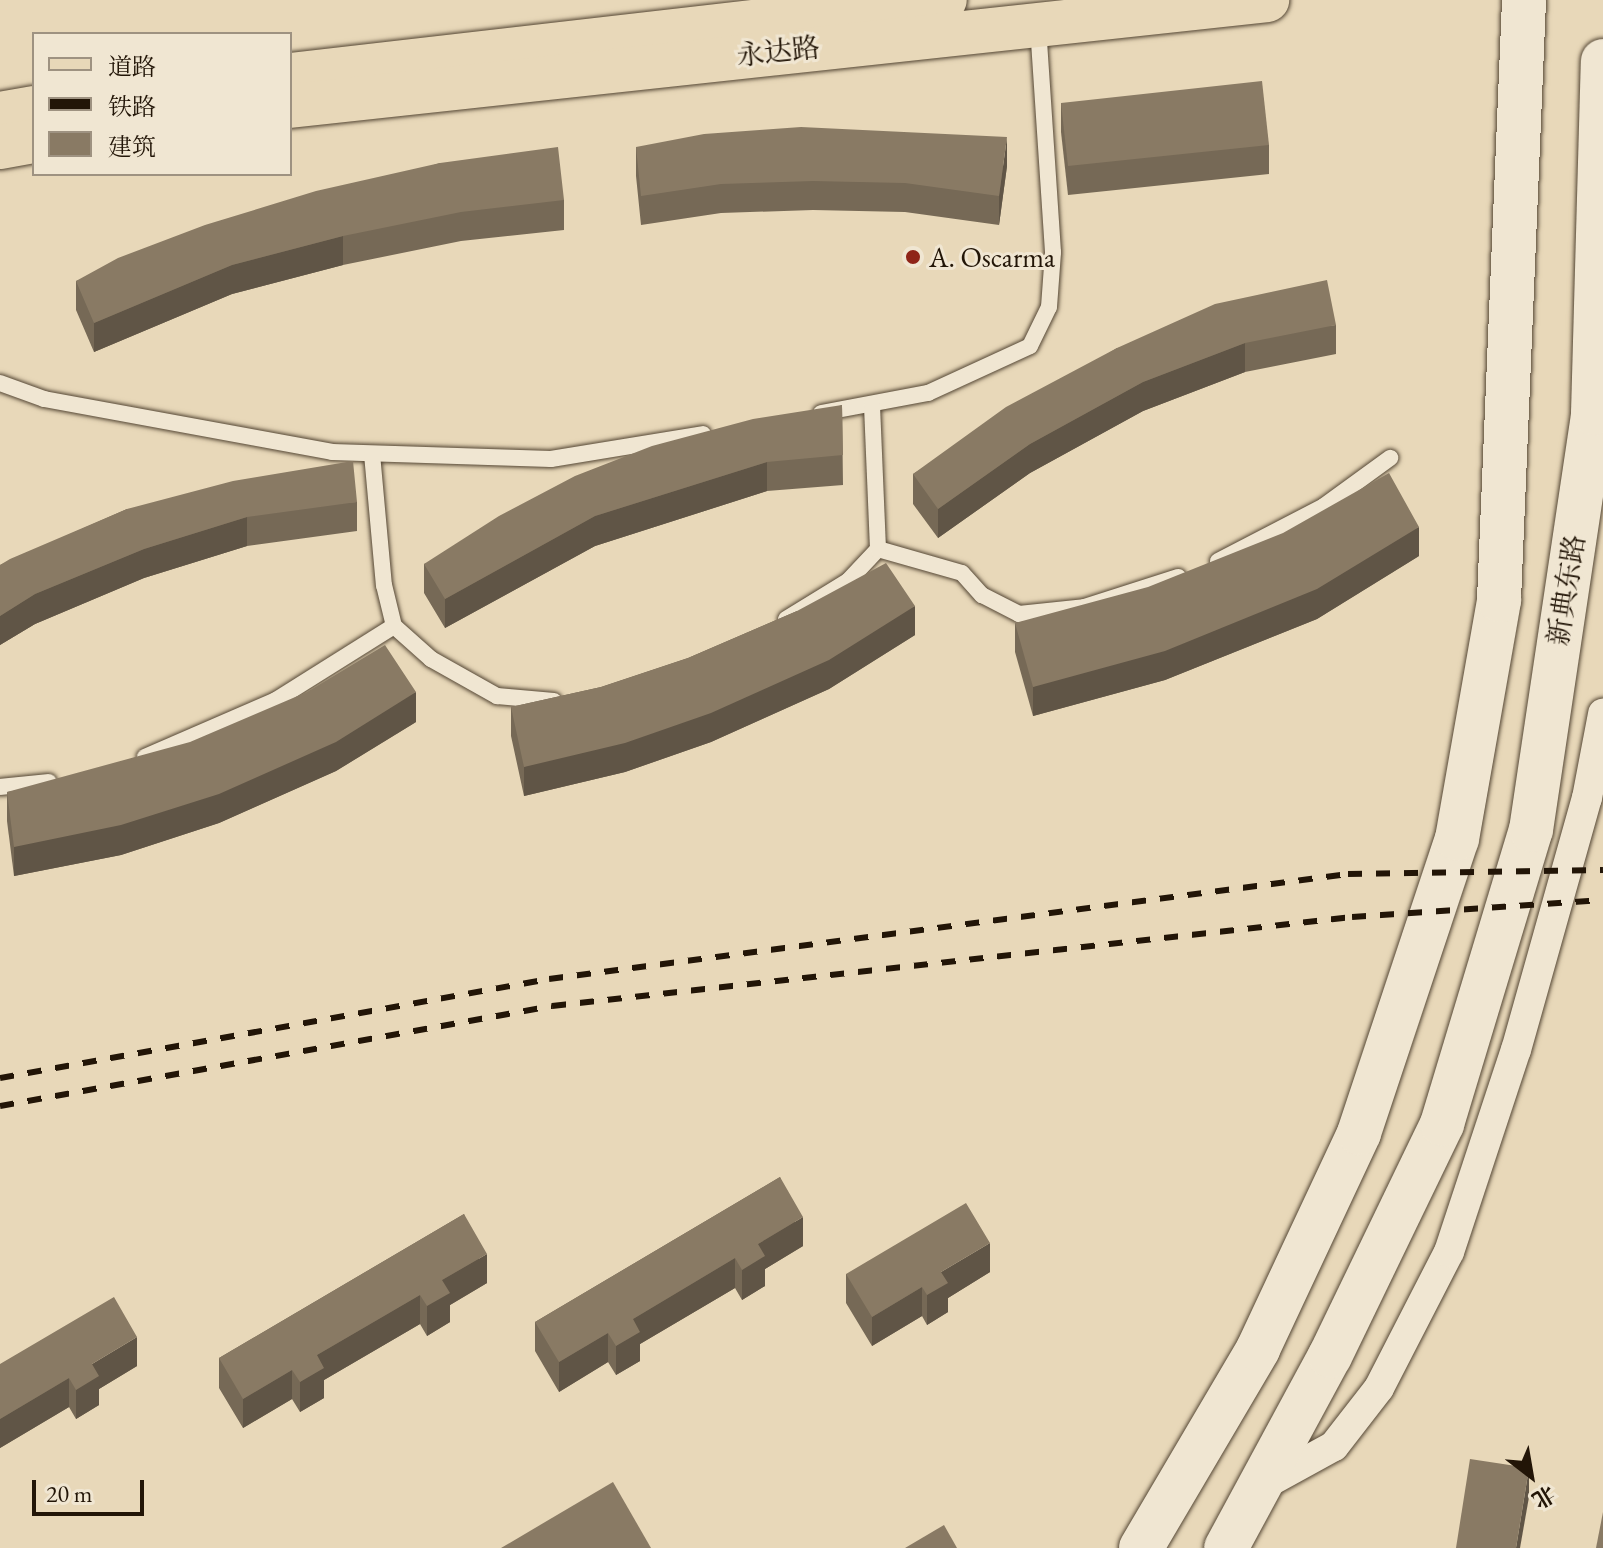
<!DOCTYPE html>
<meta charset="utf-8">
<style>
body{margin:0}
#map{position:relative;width:1603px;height:1548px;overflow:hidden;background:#e8d8b9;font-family:"EB Garamond","Noto Serif SC",serif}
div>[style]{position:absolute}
.roads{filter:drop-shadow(0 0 2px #544634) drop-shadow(0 0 2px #544634)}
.service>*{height:16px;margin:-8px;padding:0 8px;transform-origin:8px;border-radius:8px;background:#f0e6d2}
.minor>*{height:30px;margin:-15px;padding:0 15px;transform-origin:15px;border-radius:15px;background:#f0e6d2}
.secondary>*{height:44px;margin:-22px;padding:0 22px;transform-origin:22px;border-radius:22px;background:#f0e6d2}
.primary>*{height:44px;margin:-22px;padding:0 22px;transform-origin:22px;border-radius:22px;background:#e8d8b9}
.rail>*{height:6px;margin-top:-3px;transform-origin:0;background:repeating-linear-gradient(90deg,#221507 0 14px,transparent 0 28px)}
.wall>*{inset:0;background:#766956}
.shaded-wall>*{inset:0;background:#605546}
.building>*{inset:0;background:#897a64}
.dots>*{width:22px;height:22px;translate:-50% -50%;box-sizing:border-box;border:4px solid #f0e6d2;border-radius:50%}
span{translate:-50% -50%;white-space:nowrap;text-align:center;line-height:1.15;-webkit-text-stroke:6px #f0e6d2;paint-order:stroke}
.street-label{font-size:28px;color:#221507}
.poi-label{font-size:28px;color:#221507}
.left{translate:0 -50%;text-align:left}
.legend{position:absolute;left:32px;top:32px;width:260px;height:144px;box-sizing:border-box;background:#f0e6d2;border:2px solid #9e9281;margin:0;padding:10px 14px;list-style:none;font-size:24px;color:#221507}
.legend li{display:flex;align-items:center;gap:16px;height:40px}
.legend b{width:40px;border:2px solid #9e9281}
.north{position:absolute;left:1491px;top:1436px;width:80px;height:80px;-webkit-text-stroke:6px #f0e6d2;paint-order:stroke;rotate:149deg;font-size:22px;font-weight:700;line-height:32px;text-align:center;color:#221507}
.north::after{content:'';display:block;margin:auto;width:28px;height:36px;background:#221507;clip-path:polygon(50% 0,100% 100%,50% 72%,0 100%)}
.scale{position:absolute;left:32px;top:1480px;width:112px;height:36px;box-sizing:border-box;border:4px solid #221507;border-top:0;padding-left:10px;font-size:24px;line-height:28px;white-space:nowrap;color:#221507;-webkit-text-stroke:6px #f0e6d2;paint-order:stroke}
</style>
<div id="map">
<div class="roads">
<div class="service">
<div style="left:0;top:383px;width:47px;rotate:20deg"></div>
<div style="left:44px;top:399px;width:293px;rotate:10.4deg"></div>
<div style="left:332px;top:452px;width:219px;rotate:1.8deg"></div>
<div style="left:551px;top:459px;width:154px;rotate:-9.3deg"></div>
<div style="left:821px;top:413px;width:109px;rotate:-10.6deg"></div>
<div style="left:928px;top:393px;width:112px;rotate:-24.7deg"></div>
<div style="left:1030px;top:346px;width:43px;rotate:-64deg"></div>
<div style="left:1049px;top:307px;width:55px;rotate:-85.8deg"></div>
<div style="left:1053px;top:252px;width:225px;rotate:-93.8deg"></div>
<div style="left:372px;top:454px;width:132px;rotate:84.8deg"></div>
<div style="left:384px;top:585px;width:42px;rotate:76.3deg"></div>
<div style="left:394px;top:626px;width:50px;rotate:41.7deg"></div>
<div style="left:431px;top:659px;width:76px;rotate:29.3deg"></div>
<div style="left:497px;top:696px;width:57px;rotate:5deg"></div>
<div style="left:878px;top:549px;width:87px;rotate:15.9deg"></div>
<div style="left:962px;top:573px;width:30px;rotate:48deg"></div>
<div style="left:982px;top:595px;width:42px;rotate:27.2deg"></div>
<div style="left:1019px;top:614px;width:65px;rotate:-6.1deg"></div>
<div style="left:1084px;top:607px;width:99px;rotate:-17.7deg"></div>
<div style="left:1218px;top:561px;width:119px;rotate:-27.4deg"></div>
<div style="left:1324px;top:506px;width:82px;rotate:-36deg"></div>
<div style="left:786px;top:619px;width:73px;rotate:-31.5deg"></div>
<div style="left:848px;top:581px;width:44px;rotate:-46.8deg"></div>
<div style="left:878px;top:549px;width:145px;rotate:-92.4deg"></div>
<div style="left:145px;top:757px;width:143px;rotate:-23.5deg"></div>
<div style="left:276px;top:700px;width:139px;rotate:-32.1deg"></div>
<div style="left:0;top:787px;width:49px;rotate:-5.8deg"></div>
</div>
<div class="minor">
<div style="left:1261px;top:1486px;width:83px;rotate:-28.7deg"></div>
<div style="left:1334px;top:1446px;width:73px;rotate:-52.2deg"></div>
<div style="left:1379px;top:1388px;width:153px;rotate:-62.8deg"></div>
<div style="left:1449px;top:1252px;width:213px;rotate:-71.7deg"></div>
<div style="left:1516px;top:1050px;width:262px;rotate:-74.3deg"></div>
<div style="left:1587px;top:798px;width:86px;rotate:-79.2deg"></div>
</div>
<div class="secondary">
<div style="left:1141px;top:1548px;width:231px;rotate:-59.5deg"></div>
<div style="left:1258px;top:1349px;width:238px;rotate:-64.9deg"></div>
<div style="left:1359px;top:1133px;width:310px;rotate:-71.6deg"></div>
<div style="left:1457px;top:839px;width:243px;rotate:-80deg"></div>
<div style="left:1499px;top:600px;width:601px;rotate:-87.61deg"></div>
<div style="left:1226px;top:1548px;width:218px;rotate:-61.6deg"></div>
<div style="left:1330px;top:1356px;width:258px;rotate:-64.2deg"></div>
<div style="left:1442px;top:1124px;width:307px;rotate:-73.2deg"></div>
<div style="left:1531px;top:830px;width:422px;rotate:-81.5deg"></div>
<div style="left:1593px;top:413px;width:352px;rotate:-88.4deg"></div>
</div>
<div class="primary">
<div style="left:290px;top:75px;width:659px;rotate:-6.53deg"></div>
<div style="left:290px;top:106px;width:983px;rotate:-6.19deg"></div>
<div style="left:0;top:114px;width:35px;rotate:-10deg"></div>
<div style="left:0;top:147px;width:35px;rotate:-10deg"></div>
</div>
</div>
<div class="rail">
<div style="left:0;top:1078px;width:558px;rotate:-10.22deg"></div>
<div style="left:549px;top:979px;width:806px;rotate:-7.49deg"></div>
<div style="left:1348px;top:874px;width:255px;rotate:-0.9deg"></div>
<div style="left:0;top:1106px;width:561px;rotate:-10.27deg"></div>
<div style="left:552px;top:1006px;width:805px;rotate:-6.35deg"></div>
<div style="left:1352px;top:917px;width:252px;rotate:-3.9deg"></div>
</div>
<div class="wall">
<div style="clip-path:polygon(1061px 103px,1269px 145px,1269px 174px,1068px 195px,1061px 132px)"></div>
<div style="clip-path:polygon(636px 147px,1007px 166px,999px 225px,905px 212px,813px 210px,721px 213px,641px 225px,636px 176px)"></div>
<div style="clip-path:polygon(440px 163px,564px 200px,564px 230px,461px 241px,343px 265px,232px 294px,94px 352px,76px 310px,76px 281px)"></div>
<div style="clip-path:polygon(1336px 325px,1336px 354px,1245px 372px,1143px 411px,1030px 473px,938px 538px,913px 504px,913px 474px,1117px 348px)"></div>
<div style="clip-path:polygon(842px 405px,843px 485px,767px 491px,595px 546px,445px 628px,424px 593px,424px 564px)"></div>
<div style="clip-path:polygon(357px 502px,357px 531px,247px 546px,144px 578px,35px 624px,0 645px,0 565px,127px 509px)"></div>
<div style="clip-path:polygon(1419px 556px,1317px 619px,1165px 680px,1033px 716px,1015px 652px,1015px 623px)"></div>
<div style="clip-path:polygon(797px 611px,915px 635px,829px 689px,711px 742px,625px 772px,524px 796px,511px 736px,511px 707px,601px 687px,688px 658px)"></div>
<div style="clip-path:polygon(416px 722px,336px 771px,219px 823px,121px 855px,14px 876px,7px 821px,7px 792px)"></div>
<div style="clip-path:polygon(780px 1177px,803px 1246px,765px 1269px,765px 1286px,742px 1300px,735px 1288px,640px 1344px,640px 1361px,616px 1375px,608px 1362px,559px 1392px,535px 1351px,535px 1322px)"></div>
<div style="clip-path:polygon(464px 1214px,487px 1283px,450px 1305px,450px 1322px,427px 1336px,420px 1324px,324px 1380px,324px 1398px,300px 1412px,292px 1399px,243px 1428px,219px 1388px,219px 1358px)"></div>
<div style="clip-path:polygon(990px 1272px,948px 1298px,948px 1312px,927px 1325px,922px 1316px,872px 1346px,846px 1303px,846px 1274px)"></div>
<div style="clip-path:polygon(0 1364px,137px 1366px,99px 1389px,99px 1405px,76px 1419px,69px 1407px,0 1448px)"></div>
</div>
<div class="shaded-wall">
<div style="clip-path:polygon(1007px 137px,1007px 166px,999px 225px,999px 196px)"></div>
<div style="clip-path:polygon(343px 236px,343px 265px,232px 294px,94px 352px,94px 323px,232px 265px)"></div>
<div style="clip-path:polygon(1245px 343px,1245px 372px,1143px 411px,1030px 473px,938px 538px,938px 509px,1030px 444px,1143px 382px)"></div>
<div style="clip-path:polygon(767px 462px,767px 491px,595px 546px,445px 628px,445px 599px,595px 516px)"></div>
<div style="clip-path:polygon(247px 517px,247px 546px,144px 578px,35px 624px,0 645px,0 616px,35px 594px,144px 549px)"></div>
<div style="clip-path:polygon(1419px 527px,1419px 556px,1317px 619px,1165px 680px,1033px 716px,1033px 687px)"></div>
<div style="clip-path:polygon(915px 606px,915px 635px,829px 689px,711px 742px,625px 772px,524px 796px,524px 767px)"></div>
<div style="clip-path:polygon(416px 692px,416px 722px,336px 771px,219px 823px,121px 855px,14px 876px,14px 847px)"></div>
<div style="clip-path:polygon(803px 1217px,803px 1246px,765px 1269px,765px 1286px,742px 1300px,742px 1270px,758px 1244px)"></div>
<div style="clip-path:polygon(990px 1243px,990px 1272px,948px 1298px,948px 1312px,927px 1325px,927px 1295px,941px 1272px)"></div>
<div style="clip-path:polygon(487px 1254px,487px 1283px,450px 1305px,450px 1322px,427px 1336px,427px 1306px,442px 1280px)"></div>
<div style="clip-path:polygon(735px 1258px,735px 1288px,640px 1344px,640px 1361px,616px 1375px,616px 1346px,633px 1319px)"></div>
<div style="clip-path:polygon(922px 1287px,922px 1316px,872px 1346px,872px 1317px)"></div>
<div style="clip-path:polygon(420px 1295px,420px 1324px,324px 1380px,324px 1398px,300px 1412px,300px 1382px,317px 1355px)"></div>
<div style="clip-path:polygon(608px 1333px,608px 1362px,559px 1392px,559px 1362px)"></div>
<div style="clip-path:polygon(137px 1337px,137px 1366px,99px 1389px,99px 1405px,76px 1419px,76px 1390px,92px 1364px)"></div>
<div style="clip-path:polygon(292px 1370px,292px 1399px,243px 1428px,243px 1399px)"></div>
<div style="clip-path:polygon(69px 1378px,69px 1407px,0 1448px,0 1419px)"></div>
<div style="clip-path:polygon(1529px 1468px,1529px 1497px,1520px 1548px,1516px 1548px)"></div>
</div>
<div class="building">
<div style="clip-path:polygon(1262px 81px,1269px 145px,1068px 166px,1061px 103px)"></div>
<div style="clip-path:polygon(801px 127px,1007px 137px,999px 196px,905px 183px,813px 181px,721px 184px,641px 196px,636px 147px,704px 134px)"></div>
<div style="clip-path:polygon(558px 147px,564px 200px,461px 212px,343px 236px,232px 265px,94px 323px,76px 281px,118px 258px,205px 225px,316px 191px,440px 163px)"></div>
<div style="clip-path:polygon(1327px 280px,1336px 325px,1245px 343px,1143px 382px,1030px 444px,938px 509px,913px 474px,1006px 407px,1117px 348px,1215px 304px)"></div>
<div style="clip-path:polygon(842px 405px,843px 455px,767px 462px,595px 516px,445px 599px,424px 564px,499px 516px,575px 476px,652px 446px,753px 419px)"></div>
<div style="clip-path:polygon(353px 461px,357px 502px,247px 517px,144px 549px,35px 594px,0 616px,0 565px,10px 559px,127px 509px,233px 481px)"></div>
<div style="clip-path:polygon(1389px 473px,1419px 527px,1317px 589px,1165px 651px,1033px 687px,1015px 623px,1148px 587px,1283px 533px)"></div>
<div style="clip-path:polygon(886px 563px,915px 606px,829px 660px,711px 713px,625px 743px,524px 767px,511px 707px,601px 687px,688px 658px,797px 611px)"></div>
<div style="clip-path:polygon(385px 645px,416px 692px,336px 742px,219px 794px,121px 825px,14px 847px,7px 792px,190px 742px,307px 692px)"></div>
<div style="clip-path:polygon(780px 1177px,803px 1217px,758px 1244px,765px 1256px,742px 1270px,735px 1258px,633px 1319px,640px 1332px,616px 1346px,608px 1333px,559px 1362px,535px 1322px)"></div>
<div style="clip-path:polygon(966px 1203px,990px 1243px,941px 1272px,948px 1283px,927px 1295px,922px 1287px,872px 1317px,846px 1274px)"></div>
<div style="clip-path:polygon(464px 1214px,487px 1254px,442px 1280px,450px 1293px,427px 1306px,420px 1295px,317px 1355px,324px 1368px,300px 1382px,292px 1370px,243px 1399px,219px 1358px)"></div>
<div style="clip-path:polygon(114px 1297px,137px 1337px,92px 1364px,99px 1376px,76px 1390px,69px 1378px,0 1419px,0 1364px)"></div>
<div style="clip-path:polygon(1470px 1459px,1529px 1468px,1516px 1548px,1456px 1548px)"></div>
<div style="clip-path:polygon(613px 1482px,651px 1548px,501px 1548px)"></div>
<div style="clip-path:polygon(1603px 1512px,1603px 1548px,1596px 1548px)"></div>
<div style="clip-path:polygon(944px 1525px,957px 1548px,905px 1548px)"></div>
</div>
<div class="dots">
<div style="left:913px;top:257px;background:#8f2418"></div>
</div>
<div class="street-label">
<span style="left:778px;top:51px;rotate:-6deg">永达路</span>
<span style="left:1566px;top:590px;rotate:-81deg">新典东路</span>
</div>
<div class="poi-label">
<span class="left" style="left:929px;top:257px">A. Oscarma</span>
</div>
<ul class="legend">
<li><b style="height:10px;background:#e8d8b9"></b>道路</li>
<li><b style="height:10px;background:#221507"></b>铁路</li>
<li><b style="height:22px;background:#897a64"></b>建筑</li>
</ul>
<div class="north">北</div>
<div class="scale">20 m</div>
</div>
